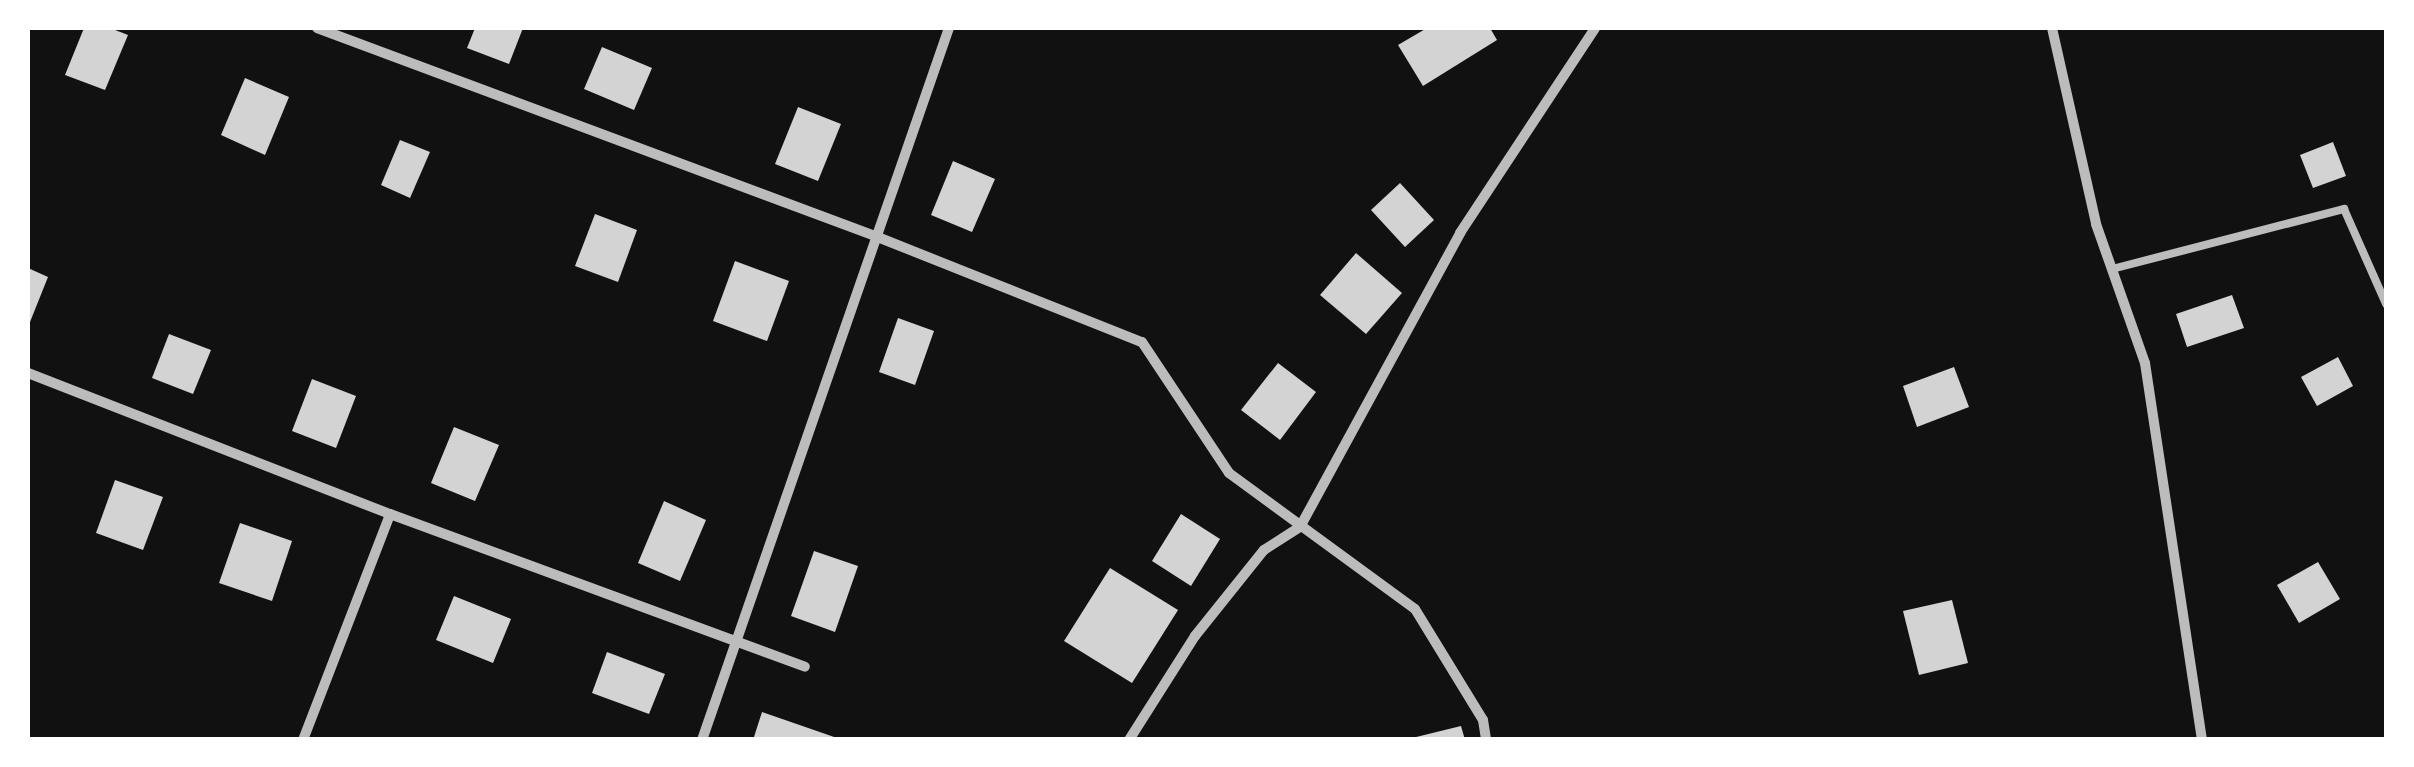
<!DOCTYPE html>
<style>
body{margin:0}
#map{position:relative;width:2414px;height:767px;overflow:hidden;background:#111;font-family:Manrope,sans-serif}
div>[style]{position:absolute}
.building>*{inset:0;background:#d3d3d3}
.service>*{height:8px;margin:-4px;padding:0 4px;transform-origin:4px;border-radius:4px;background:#bcbcbc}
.minor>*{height:10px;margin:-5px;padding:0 5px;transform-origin:5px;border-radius:5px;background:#bcbcbc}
span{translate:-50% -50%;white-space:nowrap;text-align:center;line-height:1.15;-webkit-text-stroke:8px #fff;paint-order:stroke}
.frame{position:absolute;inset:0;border:30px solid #fff;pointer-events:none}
</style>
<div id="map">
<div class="building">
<div style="clip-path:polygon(84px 28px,110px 28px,128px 35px,105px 90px,65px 75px)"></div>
<div style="clip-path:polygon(475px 28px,523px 28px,509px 64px,467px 48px)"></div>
<div style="clip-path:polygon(1427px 28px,1490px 28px,1497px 40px,1423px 86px,1398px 45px)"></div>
<div style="clip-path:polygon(602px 47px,652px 68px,634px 110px,584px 89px)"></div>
<div style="clip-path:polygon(245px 78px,289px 97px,265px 155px,221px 135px)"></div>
<div style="clip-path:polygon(798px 107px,841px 124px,818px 181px,775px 164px)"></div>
<div style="clip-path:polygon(400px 140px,430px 152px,410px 198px,381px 185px)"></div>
<div style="clip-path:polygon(2333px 142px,2346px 176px,2313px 188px,2300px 155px)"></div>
<div style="clip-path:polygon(953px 161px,995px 179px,972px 232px,931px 215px)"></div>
<div style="clip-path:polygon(1400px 183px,1434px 220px,1405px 247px,1371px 210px)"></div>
<div style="clip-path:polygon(595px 214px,637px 230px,618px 282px,575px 266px)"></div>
<div style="clip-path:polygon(1356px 253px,1402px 293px,1366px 334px,1320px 295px)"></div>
<div style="clip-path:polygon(735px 261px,789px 281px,767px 341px,713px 321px)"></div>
<div style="clip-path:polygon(28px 268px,48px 277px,28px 327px)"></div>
<div style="clip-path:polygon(2232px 295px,2244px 328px,2187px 347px,2176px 314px)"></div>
<div style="clip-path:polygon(898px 318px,934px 331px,915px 385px,879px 372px)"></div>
<div style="clip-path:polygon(169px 334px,211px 350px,193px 394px,152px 378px)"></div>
<div style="clip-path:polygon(2338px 357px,2353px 386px,2317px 406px,2301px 377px)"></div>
<div style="clip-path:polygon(1278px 363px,1316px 392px,1280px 440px,1241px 410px)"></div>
<div style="clip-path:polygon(1954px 367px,1969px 407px,1917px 427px,1903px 386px)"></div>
<div style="clip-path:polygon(312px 379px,356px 396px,336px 448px,292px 431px)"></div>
<div style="clip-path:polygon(454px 427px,499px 445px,475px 501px,431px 483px)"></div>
<div style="clip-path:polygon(115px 480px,163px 497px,143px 550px,96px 533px)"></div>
<div style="clip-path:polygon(664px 501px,706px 520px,680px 581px,638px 563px)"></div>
<div style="clip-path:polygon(1181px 514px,1220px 539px,1191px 586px,1152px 561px)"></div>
<div style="clip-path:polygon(240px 523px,292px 541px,272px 601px,219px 583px)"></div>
<div style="clip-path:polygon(814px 551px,858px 566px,835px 632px,791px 616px)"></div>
<div style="clip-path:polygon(2318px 562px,2340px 599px,2299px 623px,2277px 585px)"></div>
<div style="clip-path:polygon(1110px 568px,1178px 610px,1132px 683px,1064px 641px)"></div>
<div style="clip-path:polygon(454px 596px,511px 619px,493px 663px,436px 640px)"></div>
<div style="clip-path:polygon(1952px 600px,1968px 663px,1919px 675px,1903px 611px)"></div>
<div style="clip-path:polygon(607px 652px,665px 674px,649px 714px,592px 693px)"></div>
<div style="clip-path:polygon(762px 712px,840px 739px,840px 740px,753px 740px)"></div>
<div style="clip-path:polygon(1461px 726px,1465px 740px,1412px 740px,1412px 738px)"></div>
</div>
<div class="service">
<div style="left:2112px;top:269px;width:240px;rotate:-14.5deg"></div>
<div style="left:2344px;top:209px;width:104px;rotate:66.1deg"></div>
</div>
<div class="minor">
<div style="left:317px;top:28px;width:596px;rotate:20.44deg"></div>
<div style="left:875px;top:236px;width:287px;rotate:21.7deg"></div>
<div style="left:1142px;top:342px;width:157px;rotate:56.4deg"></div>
<div style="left:1229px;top:473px;width:230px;rotate:36.2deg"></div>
<div style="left:1415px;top:609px;width:130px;rotate:58.5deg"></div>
<div style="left:1483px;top:720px;width:20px;rotate:81deg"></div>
<div style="left:2052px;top:28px;width:201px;rotate:77.3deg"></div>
<div style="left:2096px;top:224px;width:147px;rotate:70.6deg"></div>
<div style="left:2145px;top:363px;width:381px;rotate:81.4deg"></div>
<div style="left:28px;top:373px;width:388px;rotate:21.3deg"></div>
<div style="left:390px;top:514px;width:442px;rotate:20.2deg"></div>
<div style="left:303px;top:740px;width:242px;rotate:-68.9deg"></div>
<div style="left:702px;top:740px;width:754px;rotate:-70.87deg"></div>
<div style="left:1129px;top:740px;width:123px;rotate:-57.6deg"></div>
<div style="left:1195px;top:636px;width:110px;rotate:-51.3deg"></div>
<div style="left:1264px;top:550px;width:43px;rotate:-32.6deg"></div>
<div style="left:1300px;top:527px;width:335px;rotate:-61.4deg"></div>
<div style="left:1460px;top:233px;width:245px;rotate:-56.6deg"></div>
</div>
<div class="frame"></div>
</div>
